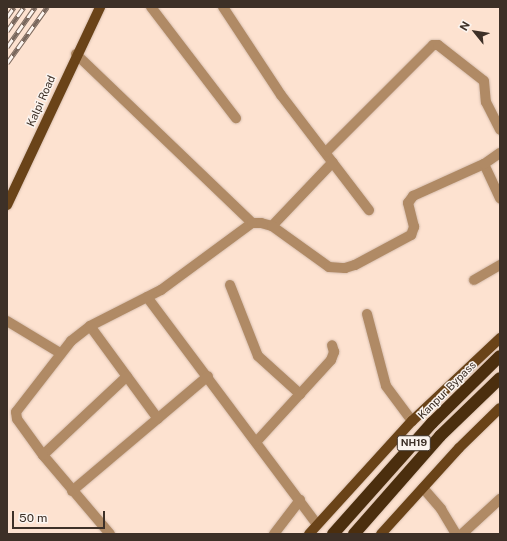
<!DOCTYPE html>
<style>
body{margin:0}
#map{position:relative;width:507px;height:541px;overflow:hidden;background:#fde2d0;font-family:"Public Sans",sans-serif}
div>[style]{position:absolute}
.roads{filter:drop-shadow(0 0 1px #d7beae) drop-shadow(0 0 1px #d7beae)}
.minor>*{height:10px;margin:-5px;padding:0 5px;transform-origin:5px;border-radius:5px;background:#b08a65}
.major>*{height:10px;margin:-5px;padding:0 5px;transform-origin:5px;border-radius:5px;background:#6a4318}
.highway>*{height:12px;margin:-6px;padding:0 6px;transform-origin:6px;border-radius:6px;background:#4b2e0e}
.rail>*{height:4.5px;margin-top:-2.25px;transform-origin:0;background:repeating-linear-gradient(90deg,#fbf4ef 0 9px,#79675c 0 18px);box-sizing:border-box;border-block:1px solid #79675c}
span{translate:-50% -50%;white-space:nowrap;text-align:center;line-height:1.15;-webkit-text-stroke:3px #fbf4ef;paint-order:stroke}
.shield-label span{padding:1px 3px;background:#fbf4ef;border:1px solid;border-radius:3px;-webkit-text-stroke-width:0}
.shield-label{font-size:10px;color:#3d3027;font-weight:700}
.street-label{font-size:11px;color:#3d3027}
.frame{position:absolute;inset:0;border:8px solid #3d3027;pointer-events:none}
.north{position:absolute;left:455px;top:12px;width:40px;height:40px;-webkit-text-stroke:3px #fbf4ef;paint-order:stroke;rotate:300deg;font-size:11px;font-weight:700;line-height:16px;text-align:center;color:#3d3027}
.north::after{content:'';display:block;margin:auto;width:14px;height:18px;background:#3d3027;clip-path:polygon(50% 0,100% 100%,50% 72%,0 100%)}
.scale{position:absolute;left:12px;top:511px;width:93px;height:18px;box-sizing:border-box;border:2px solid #3d3027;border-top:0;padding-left:5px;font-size:12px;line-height:14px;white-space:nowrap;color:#3d3027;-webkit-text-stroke:3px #fbf4ef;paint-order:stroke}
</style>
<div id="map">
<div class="roads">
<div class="minor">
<div style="left:151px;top:7px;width:140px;rotate:52.6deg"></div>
<div style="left:223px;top:7px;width:105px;rotate:56.6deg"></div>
<div style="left:281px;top:95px;width:145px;rotate:52.6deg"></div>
<div style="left:76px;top:54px;width:244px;rotate:43.8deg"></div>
<div style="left:326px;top:152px;width:151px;rotate:-45deg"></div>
<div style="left:433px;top:45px;width:5px"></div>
<div style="left:438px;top:45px;width:58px;rotate:38deg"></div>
<div style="left:484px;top:81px;width:21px;rotate:85deg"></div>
<div style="left:486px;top:102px;width:31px;rotate:63deg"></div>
<div style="left:484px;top:164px;width:38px;rotate:65deg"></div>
<div style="left:272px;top:226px;width:88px;rotate:-46.4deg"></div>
<div style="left:474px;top:280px;width:30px;rotate:-30deg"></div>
<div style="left:230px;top:285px;width:76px;rotate:68.5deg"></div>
<div style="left:258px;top:356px;width:57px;rotate:42.1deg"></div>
<div style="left:147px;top:297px;width:284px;rotate:53.2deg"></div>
<div style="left:367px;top:314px;width:74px;rotate:75.2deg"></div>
<div style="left:386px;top:386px;width:44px;rotate:53.4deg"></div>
<div style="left:7px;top:321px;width:62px;rotate:31.1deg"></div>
<div style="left:90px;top:326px;width:115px;rotate:53.8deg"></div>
<div style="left:257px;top:441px;width:110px;rotate:-47.6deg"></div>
<div style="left:331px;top:360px;width:9px;rotate:-69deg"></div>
<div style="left:334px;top:352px;width:7px;rotate:-106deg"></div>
<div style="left:43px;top:455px;width:115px;rotate:-43.2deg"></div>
<div style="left:423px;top:488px;width:28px;rotate:49deg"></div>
<div style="left:441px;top:509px;width:29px;rotate:59deg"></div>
<div style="left:72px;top:491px;width:178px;rotate:-40.2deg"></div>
<div style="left:110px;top:534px;width:104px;rotate:-130.3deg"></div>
<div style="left:43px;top:455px;width:44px;rotate:-125.8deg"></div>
<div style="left:17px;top:419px;width:7px;rotate:-98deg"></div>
<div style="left:16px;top:412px;width:90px;rotate:-52.2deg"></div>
<div style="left:71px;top:341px;width:24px;rotate:-38deg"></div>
<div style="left:90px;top:326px;width:80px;rotate:-26.9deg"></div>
<div style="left:161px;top:290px;width:113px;rotate:-36.4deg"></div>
<div style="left:252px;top:223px;width:9px"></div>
<div style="left:261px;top:223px;width:11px;rotate:15deg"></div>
<div style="left:272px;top:226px;width:70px;rotate:35.7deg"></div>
<div style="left:329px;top:267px;width:16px;rotate:4deg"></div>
<div style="left:345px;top:268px;width:10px;rotate:-17deg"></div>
<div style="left:355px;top:265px;width:64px;rotate:-28.2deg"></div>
<div style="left:411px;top:235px;width:9px;rotate:-69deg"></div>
<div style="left:414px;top:227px;width:25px;rotate:-104deg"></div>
<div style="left:408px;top:203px;width:9px;rotate:-54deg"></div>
<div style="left:413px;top:196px;width:78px;rotate:-24.3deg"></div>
<div style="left:484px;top:164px;width:19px;rotate:-35deg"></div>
<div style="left:274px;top:534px;width:43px;rotate:-52.6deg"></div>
<div style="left:462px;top:534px;width:52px;rotate:-42.6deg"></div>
</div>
<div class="major">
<div style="left:7px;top:205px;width:219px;rotate:-64.8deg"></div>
<div style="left:309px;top:534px;width:153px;rotate:-47.7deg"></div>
<div style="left:412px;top:421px;width:121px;rotate:-43.3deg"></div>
<div style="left:381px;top:534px;width:116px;rotate:-47.8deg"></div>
<div style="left:459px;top:448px;width:57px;rotate:-44.3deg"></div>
</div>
<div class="highway">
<div style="left:333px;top:534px;width:149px;rotate:-48.3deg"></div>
<div style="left:432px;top:423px;width:95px;rotate:-44.6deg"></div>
<div style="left:354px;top:534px;width:130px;rotate:-48.7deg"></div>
<div style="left:440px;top:436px;width:83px;rotate:-44deg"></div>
</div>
</div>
<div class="rail">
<div style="left:7px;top:17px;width:12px;rotate:-55deg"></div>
<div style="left:7px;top:31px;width:29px;rotate:-55deg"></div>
<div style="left:7px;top:47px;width:49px;rotate:-55deg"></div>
<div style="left:7px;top:63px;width:69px;rotate:-54.5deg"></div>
</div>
<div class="shield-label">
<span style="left:414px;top:443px">NH19</span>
</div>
<div class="street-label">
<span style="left:41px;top:101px;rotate:-66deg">Kalpi Road</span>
<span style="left:447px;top:390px;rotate:-45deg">Kanpur Bypass</span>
</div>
<div class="frame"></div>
<div class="north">N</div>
<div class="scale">50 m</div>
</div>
